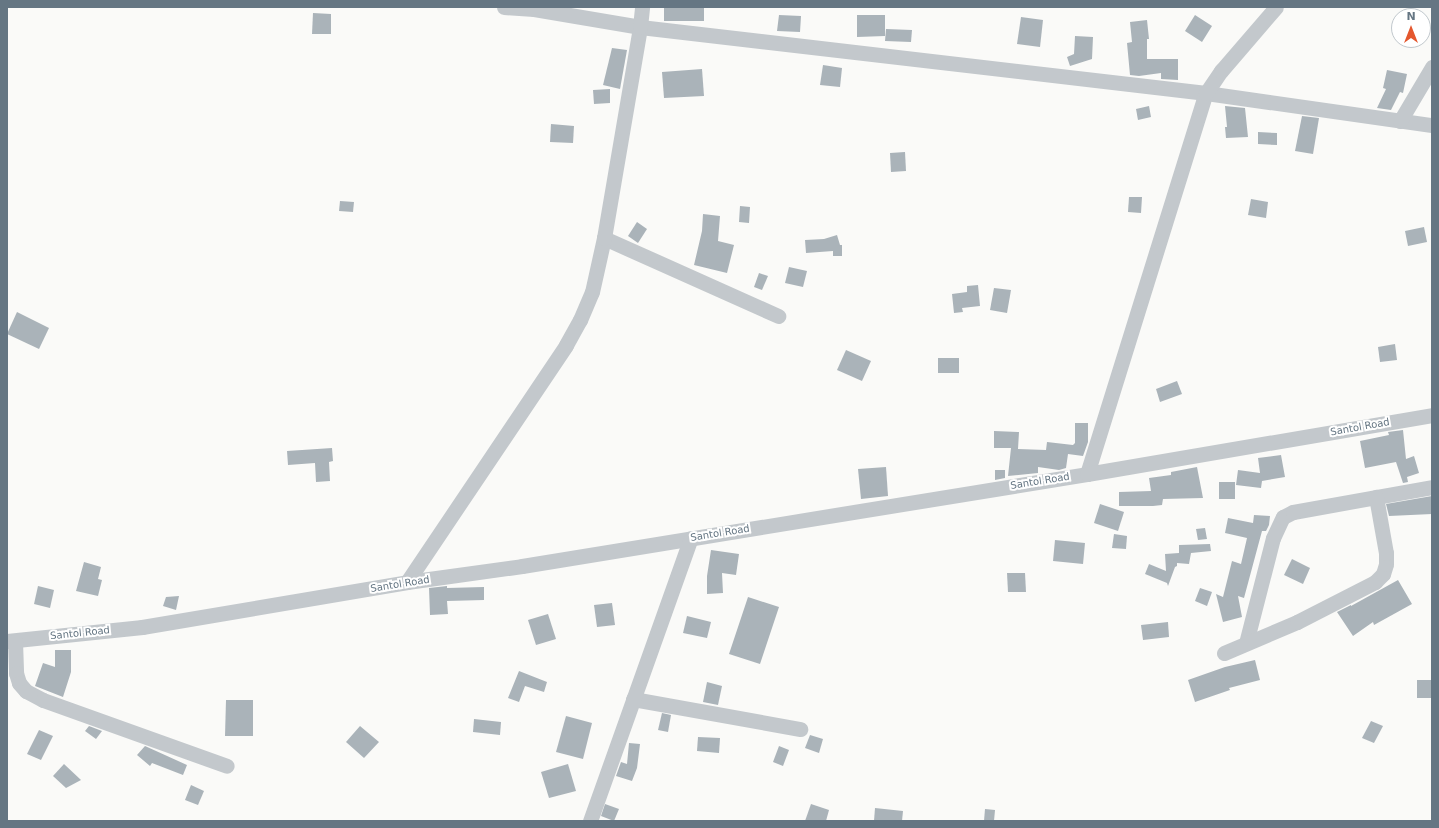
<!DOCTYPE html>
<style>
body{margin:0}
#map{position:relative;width:1439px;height:828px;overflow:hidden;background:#fafaf8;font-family:"DejaVu Sans",sans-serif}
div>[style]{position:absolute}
.building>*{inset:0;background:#aab3b9}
.street>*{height:15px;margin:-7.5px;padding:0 7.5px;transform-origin:7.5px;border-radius:7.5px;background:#c3c8cc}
span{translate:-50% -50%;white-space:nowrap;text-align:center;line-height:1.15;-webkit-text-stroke:4px #fff;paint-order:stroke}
.street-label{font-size:10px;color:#657683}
.frame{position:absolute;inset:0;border:8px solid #657683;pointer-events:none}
.north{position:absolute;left:1391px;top:8px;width:40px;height:40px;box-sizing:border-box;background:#fff;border:1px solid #c1c8cd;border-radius:50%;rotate:0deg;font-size:11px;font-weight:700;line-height:16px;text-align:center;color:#657683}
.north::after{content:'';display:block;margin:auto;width:14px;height:18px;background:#e4572e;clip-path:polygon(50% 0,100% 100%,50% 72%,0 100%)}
</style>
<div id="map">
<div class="building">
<div style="clip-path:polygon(664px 8px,704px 8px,704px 21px,664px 21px)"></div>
<div style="clip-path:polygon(313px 13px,331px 14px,331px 34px,312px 34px)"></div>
<div style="clip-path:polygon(779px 15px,801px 16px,800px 32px,777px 31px)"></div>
<div style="clip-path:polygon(857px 15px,885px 15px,885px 36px,857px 37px)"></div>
<div style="clip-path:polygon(1195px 15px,1212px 26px,1202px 42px,1185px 31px)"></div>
<div style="clip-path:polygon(1021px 17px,1043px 20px,1040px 47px,1017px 44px)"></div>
<div style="clip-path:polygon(1147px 20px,1149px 39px,1147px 39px,1147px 59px,1178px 59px,1178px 80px,1161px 79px,1161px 73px,1139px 76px,1130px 75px,1127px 43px,1132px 42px,1130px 22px)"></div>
<div style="clip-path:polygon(886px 29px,912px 30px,911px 42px,885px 41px)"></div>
<div style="clip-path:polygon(1075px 36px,1093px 37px,1092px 59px,1070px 66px,1067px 57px,1074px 54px)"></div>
<div style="clip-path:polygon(612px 48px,627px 50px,620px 89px,603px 85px)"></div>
<div style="clip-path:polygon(823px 65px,842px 68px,840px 87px,820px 85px)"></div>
<div style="clip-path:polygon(702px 69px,704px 96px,664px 98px,662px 72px)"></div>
<div style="clip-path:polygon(1387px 70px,1407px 74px,1403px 93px,1400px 92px,1391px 110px,1377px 108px,1386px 89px,1383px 88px)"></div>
<div style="clip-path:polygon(610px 89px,610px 103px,594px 104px,593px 90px)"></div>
<div style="clip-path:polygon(1149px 106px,1151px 117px,1138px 120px,1136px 109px)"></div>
<div style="clip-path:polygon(1225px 106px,1245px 108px,1248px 137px,1226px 138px,1225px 127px,1227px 127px)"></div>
<div style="clip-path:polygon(1302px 116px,1319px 118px,1313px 154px,1295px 151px)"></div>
<div style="clip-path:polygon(551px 124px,574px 126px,573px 143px,550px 142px)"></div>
<div style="clip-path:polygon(1258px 132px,1277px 133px,1277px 145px,1258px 144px)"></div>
<div style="clip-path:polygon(905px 152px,906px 171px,891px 172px,890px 153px)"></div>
<div style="clip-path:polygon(1129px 197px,1142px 197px,1141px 213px,1128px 212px)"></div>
<div style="clip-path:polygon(1251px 199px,1268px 202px,1266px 218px,1248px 215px)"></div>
<div style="clip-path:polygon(340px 201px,354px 202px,353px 212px,339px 211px)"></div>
<div style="clip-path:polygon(740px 206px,750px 207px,749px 223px,739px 222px)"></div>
<div style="clip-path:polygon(703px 214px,720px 216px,718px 241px,734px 245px,727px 273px,694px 265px,702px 231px)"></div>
<div style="clip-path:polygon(637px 222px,647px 229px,638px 243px,628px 236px)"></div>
<div style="clip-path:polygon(1424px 227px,1427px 242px,1408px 246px,1405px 231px)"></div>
<div style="clip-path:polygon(837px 235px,840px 245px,842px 245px,842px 256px,833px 256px,833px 251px,806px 253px,805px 240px,824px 239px)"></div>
<div style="clip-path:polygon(789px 267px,807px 271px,803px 287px,785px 283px)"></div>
<div style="clip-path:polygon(759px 273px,768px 276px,762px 290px,754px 287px)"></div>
<div style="clip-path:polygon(978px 285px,980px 306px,962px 308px,963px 312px,954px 313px,952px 294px,967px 292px,967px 286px)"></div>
<div style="clip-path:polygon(994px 288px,1011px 290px,1007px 313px,990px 310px)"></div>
<div style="clip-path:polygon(17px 312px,49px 328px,39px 349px,7px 334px)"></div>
<div style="clip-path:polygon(1395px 344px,1397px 360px,1380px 362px,1378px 347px)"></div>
<div style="clip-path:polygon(846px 350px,871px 361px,862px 381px,837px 370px)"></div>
<div style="clip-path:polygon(938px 358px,959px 358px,959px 373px,938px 373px)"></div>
<div style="clip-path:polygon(1177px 381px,1182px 394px,1160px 402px,1156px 389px)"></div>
<div style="clip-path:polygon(1075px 423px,1088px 423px,1088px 442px,1083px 456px,1068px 454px,1066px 468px,1059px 470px,1038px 467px,1038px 473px,1008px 476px,1011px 448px,994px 448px,994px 431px,1019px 432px,1018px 449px,1046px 450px,1047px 442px,1073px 445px,1075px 443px)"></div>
<div style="clip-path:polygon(1403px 430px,1406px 459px,1414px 456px,1419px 473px,1407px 477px,1408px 482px,1403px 483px,1396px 462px,1365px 468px,1360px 441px,1389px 435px,1388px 432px)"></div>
<div style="clip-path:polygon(332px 448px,333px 461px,329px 462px,330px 481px,316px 482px,315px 463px,288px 465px,287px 451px)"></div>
<div style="clip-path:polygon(1281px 455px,1285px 477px,1262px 481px,1261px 488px,1236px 485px,1238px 470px,1260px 473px,1258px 458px)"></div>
<div style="clip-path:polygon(886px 467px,888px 496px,861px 499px,858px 469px)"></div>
<div style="clip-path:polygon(1197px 467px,1203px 498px,1163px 499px,1162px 505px,1153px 506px,1119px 506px,1119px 492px,1151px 491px,1149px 478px,1171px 475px,1171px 472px)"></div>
<div style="clip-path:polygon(995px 470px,1005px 470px,1005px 478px,995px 480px)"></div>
<div style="clip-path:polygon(1219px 482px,1235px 482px,1235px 499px,1219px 499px)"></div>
<div style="clip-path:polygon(1432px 496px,1432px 514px,1389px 516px,1386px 504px)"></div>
<div style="clip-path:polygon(1100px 504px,1124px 512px,1118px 531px,1094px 523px)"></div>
<div style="clip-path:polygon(1254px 515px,1270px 516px,1269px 525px,1266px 531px,1262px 531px,1244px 598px,1238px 596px,1242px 617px,1223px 622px,1216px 594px,1223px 597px,1232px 561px,1241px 564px,1247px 538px,1225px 533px,1228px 518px,1253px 523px)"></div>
<div style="clip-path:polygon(1205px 528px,1207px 539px,1198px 540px,1196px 529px)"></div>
<div style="clip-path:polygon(1114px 534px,1127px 536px,1126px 549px,1112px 548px)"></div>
<div style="clip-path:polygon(1055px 540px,1085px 543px,1083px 564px,1053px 561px)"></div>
<div style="clip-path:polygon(1210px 544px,1211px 551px,1191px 553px,1189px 564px,1177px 563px,1177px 566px,1175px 567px,1168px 586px,1167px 583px,1145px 574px,1149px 564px,1166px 571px,1165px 554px,1179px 553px,1179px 545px)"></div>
<div style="clip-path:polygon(711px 550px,739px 554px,736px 575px,722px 573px,723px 593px,707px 594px,707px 576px)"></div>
<div style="clip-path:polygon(1292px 559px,1310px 568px,1303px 584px,1284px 575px)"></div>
<div style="clip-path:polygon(84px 562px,101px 567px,98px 579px,102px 580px,98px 596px,76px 591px)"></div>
<div style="clip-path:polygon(1007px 573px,1025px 573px,1026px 592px,1008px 592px)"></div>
<div style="clip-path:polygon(1398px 580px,1412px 604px,1374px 625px,1373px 622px,1353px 636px,1337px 612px,1351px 605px,1351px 606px)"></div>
<div style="clip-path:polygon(38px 586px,54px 590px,50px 608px,34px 604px)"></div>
<div style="clip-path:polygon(447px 586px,447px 588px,484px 587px,484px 600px,447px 601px,448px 614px,430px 615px,429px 588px)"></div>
<div style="clip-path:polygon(1200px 588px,1212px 592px,1207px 606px,1195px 601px)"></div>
<div style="clip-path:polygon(179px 596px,176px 610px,163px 606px,166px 597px)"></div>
<div style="clip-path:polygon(748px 597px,779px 607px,760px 664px,729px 654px)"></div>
<div style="clip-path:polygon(612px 603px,615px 625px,597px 627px,594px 605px)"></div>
<div style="clip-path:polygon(548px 614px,556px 639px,536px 645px,528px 620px)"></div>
<div style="clip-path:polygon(687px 616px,711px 622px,707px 638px,683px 633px)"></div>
<div style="clip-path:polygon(1168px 622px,1169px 637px,1143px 640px,1141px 625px)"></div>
<div style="clip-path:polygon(55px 650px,71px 650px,71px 672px,63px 697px,35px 686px,43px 663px,55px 667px)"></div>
<div style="clip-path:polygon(1255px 660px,1260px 680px,1229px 688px,1230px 690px,1195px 702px,1188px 680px,1225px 667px)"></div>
<div style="clip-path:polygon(519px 671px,547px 682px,544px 692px,525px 686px,519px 702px,508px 698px)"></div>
<div style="clip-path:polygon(1417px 680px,1432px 680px,1432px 698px,1417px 698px)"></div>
<div style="clip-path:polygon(707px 682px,722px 686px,718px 705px,703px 702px)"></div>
<div style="clip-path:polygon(226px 700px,253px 700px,253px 736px,225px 736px)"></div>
<div style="clip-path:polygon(662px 713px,671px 715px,668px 732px,658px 730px)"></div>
<div style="clip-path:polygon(566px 716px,592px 723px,583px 759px,556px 752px)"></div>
<div style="clip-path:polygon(474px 719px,501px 722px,500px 735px,473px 732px)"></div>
<div style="clip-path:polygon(1371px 721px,1383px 726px,1374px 743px,1362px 738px)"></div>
<div style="clip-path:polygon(89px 726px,102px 731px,96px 739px,85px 731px)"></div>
<div style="clip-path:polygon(360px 726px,379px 742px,364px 758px,346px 742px)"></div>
<div style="clip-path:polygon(39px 730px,53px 736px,41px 760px,27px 754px)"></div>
<div style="clip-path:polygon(810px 735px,823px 739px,819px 753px,805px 748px)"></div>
<div style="clip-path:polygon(698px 737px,720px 738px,719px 753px,697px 751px)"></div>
<div style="clip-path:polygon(629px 743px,640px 744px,637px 768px,632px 781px,616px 776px,621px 762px,627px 764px)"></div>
<div style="clip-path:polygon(145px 746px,187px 765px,183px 775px,152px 763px,150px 766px,137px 755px)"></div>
<div style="clip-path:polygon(779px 746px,789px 750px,783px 766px,773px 762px)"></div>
<div style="clip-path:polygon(64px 764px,81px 780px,66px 788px,53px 776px)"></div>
<div style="clip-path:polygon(568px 764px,576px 791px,549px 798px,541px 772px)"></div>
<div style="clip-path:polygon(191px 785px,204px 791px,198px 805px,185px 800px)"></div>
<div style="clip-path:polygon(605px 804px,619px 809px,614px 821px,601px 816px)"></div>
<div style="clip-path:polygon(811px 804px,829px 810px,826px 821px,805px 821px)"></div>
<div style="clip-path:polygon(875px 808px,903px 811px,902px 821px,874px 821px)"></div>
<div style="clip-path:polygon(985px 809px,995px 810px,994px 821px,984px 821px)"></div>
</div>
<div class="street">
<div style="left:504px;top:7px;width:30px;rotate:4deg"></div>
<div style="left:534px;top:9px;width:108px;rotate:9.6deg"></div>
<div style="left:640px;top:27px;width:570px;rotate:6.65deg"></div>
<div style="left:1206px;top:93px;width:228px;rotate:8.1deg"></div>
<div style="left:1400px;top:121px;width:63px;rotate:-59.3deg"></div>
<div style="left:604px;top:238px;width:191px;rotate:24.1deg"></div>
<div style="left:1087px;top:474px;width:399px;rotate:-72.7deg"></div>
<div style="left:1206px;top:93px;width:27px;rotate:-56deg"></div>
<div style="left:1221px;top:71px;width:84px;rotate:-49.3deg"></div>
<div style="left:407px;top:582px;width:285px;rotate:-56.1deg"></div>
<div style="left:566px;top:345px;width:29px;rotate:-61deg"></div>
<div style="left:580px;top:320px;width:30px;rotate:-67deg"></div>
<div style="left:592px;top:292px;width:55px;rotate:-77.5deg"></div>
<div style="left:604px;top:238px;width:214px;rotate:-80.3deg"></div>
<div style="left:640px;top:27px;width:20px;rotate:-84deg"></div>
<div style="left:7px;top:641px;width:136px;rotate:-5.9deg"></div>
<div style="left:142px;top:627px;width:269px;rotate:-9.6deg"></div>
<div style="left:407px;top:582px;width:116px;rotate:-7.9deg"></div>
<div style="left:522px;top:566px;width:572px;rotate:-9.25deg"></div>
<div style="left:1087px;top:474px;width:350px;rotate:-9.7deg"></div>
<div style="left:15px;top:641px;width:32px;rotate:88deg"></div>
<div style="left:16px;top:673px;width:10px;rotate:73deg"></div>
<div style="left:19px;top:683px;width:11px;rotate:49deg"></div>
<div style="left:26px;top:691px;width:19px;rotate:28deg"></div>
<div style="left:43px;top:700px;width:195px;rotate:19.7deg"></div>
<div style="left:1246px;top:643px;width:108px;rotate:-75.6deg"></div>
<div style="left:1273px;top:538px;width:23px;rotate:-65deg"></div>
<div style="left:1283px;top:517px;width:11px;rotate:-27deg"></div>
<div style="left:1293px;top:512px;width:141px;rotate:-10.2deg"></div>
<div style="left:1224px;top:653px;width:79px;rotate:-23deg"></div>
<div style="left:1297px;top:622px;width:88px;rotate:-27.1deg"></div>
<div style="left:1375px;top:582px;width:11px;rotate:-45deg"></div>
<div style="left:1383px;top:574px;width:10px;rotate:-73deg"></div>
<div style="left:1386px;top:564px;width:11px;rotate:-90deg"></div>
<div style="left:1386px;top:553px;width:57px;rotate:-100.1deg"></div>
<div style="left:633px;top:699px;width:170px;rotate:10.2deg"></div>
<div style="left:590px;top:821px;width:300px;rotate:-70.4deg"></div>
</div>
<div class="street-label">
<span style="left:1360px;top:427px;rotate:-10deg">Santol Road</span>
<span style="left:1040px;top:481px;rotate:-9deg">Santol Road</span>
<span style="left:720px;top:533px;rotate:-9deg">Santol Road</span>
<span style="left:400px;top:584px;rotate:-9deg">Santol Road</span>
<span style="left:80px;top:633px;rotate:-6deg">Santol Road</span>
</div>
<div class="frame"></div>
<div class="north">N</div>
</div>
